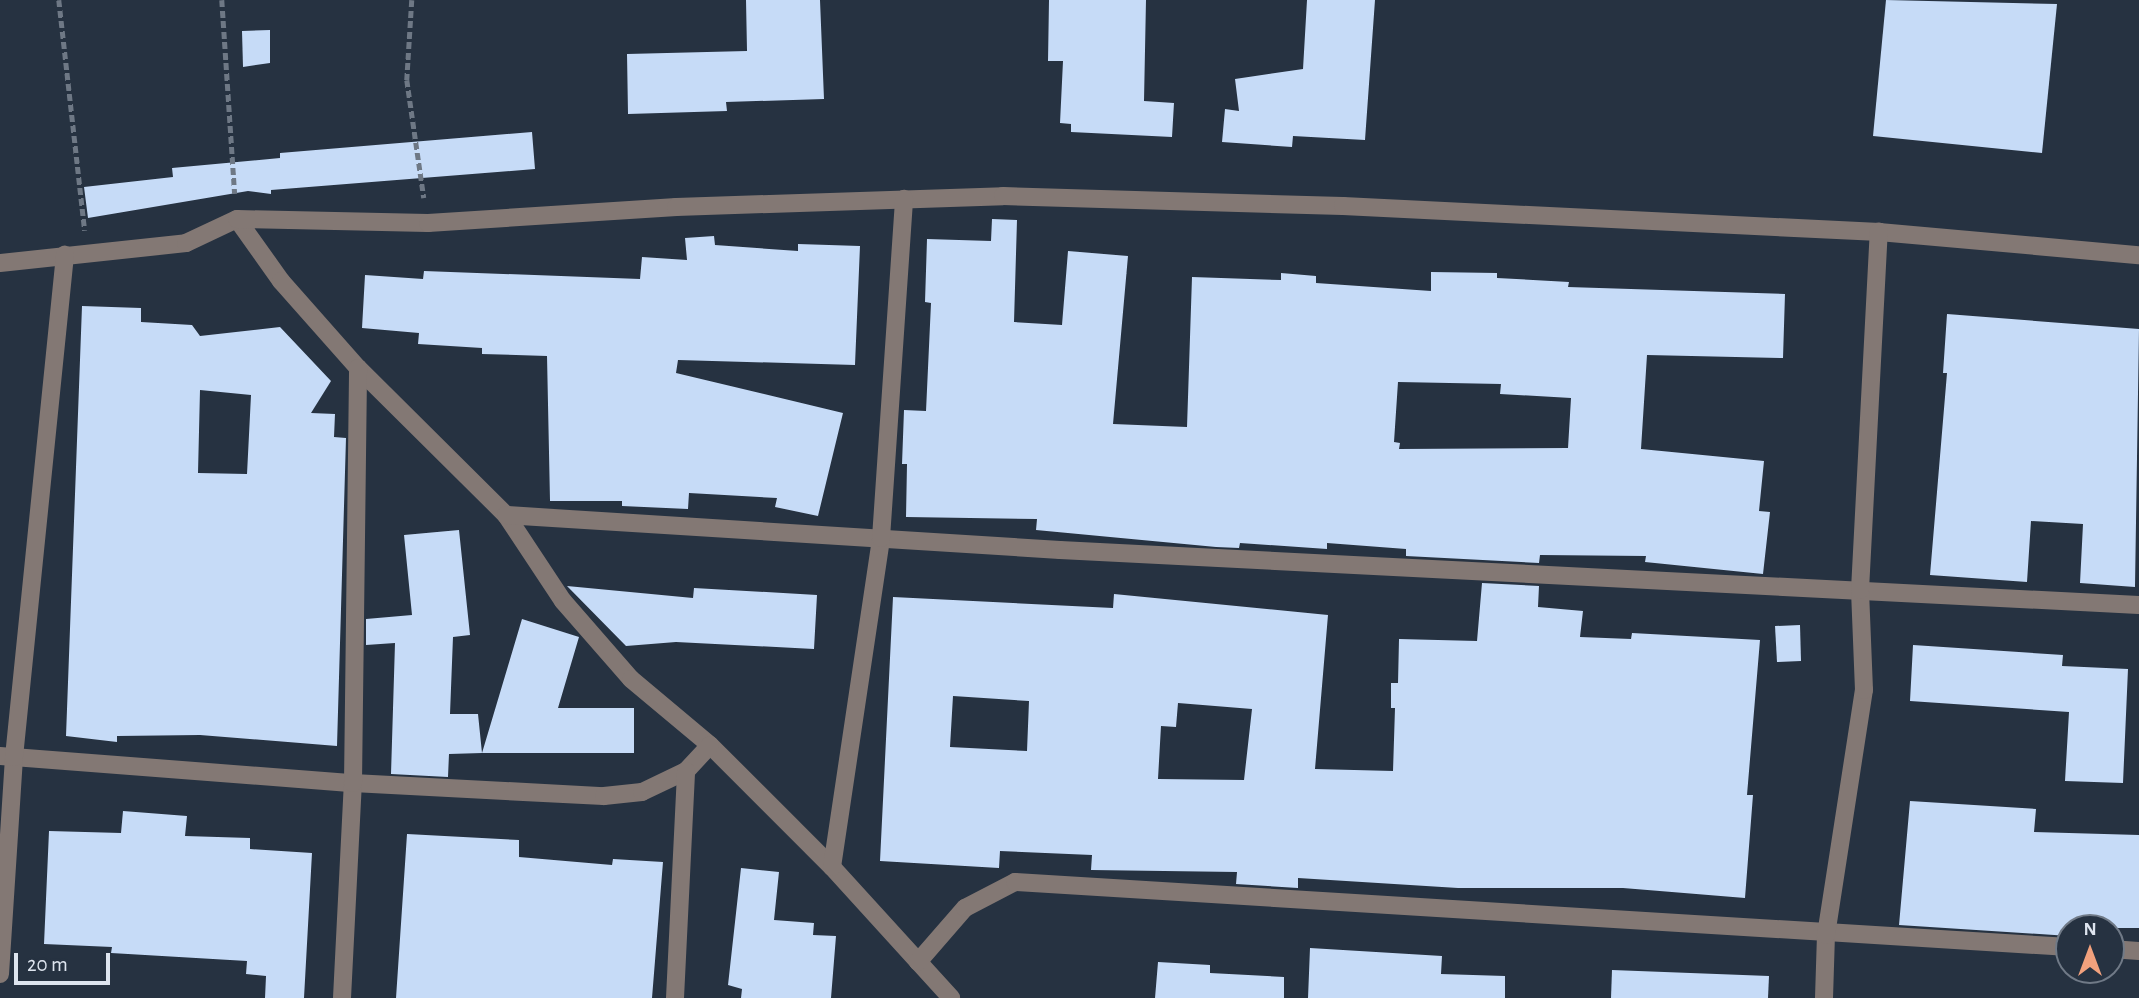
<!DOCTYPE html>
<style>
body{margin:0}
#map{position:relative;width:2139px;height:998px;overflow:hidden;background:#263241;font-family:"Alegreya Sans",sans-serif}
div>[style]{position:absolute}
.building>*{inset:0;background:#c6dbf7}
.path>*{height:4.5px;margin-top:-2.25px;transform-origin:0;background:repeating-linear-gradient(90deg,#6e7885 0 7px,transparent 0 10.5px)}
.minor>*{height:18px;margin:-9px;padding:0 9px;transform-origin:9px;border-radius:9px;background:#837874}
span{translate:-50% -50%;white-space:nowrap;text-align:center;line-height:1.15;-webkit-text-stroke:7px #263241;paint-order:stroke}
.north{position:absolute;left:2055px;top:914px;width:70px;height:70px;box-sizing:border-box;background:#263241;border:2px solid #707a87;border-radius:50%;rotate:0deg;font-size:19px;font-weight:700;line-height:28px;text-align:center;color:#dee5ef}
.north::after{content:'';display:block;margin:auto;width:24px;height:32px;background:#f1a17d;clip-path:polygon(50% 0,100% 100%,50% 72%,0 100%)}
.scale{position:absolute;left:14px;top:953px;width:96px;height:32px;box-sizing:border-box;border:4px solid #dee5ef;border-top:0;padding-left:9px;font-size:21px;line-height:24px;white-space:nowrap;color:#dee5ef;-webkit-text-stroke:5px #263241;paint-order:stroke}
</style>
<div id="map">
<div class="building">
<div style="clip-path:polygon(746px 0,820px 0,824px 99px,726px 102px,727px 111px,628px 114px,627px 54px,747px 51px)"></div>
<div style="clip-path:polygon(1049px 0,1146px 0,1144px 101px,1174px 103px,1172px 137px,1071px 132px,1071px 124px,1060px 123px,1063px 61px,1048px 61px)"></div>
<div style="clip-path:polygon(1307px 0,1375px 0,1365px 140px,1293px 136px,1292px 147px,1222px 142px,1225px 109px,1239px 111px,1235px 79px,1303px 69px)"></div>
<div style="clip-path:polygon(1886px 0,2057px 4px,2042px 153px,1873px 136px)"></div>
<div style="clip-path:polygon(270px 30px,270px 63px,243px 67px,242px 31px)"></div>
<div style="clip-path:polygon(532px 132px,535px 169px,271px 190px,271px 194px,248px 191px,88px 218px,84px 187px,173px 177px,172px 168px,280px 158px,280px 153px)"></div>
<div style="clip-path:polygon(evenodd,992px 219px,1017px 220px,1014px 322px,1062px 325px,1068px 251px,1128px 256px,1113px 424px,1187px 427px,1192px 277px,1281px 280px,1281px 273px,1316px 276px,1316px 283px,1431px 291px,1431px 272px,1497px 273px,1497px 278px,1569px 282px,1568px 287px,1785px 294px,1783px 358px,1647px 355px,1641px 449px,1764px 461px,1759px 511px,1770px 512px,1763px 574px,1645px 562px,1646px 556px,1540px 555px,1539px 563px,1406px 556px,1406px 549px,1327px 543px,1327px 549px,1240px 543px,1239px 548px,1216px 547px,1036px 530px,1037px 519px,906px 517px,907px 464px,902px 464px,904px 410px,926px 411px,931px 303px,925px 302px,927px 239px,991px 241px,992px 219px,1398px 382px,1501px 384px,1500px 394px,1571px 398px,1568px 448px,1399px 449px,1400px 443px,1394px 442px,1398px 382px)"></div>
<div style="clip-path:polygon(714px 236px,715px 245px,798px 251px,798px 244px,860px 246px,855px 365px,678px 360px,676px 373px,843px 413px,818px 516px,775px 507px,777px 498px,689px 493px,688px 509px,622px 506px,622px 501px,550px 501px,547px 356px,482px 354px,482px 348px,418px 344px,419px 333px,362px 328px,365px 275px,423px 279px,424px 271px,640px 279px,642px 257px,687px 260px,685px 238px)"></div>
<div style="clip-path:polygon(evenodd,82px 306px,141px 308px,141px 322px,192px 325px,200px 336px,280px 327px,331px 381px,311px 413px,335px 414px,334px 437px,346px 438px,337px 746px,200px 735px,117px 736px,117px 742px,66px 736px,82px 306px,200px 390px,251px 395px,247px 474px,198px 473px,200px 390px)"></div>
<div style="clip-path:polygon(1947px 314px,2139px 329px,2135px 587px,2080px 583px,2083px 524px,2031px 521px,2027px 582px,1930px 575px,1947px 373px,1943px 373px)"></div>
<div style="clip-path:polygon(459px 530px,470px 635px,453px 637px,450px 714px,478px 714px,482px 753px,449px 754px,448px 777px,391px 774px,395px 643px,366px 645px,366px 619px,412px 615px,404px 535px)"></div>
<div style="clip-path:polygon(evenodd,1482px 583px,1539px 586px,1538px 607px,1583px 611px,1580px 637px,1631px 639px,1632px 633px,1760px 640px,1747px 795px,1753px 795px,1745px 898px,1623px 888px,1458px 888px,1298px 878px,1298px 888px,1236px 884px,1237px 872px,1091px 870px,1092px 855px,1000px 851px,999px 868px,880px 861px,893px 597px,1113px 608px,1114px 594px,1328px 615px,1315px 769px,1393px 771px,1395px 708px,1391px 708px,1391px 683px,1398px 683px,1399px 639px,1477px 641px,1482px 583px,953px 696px,1029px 701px,1027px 751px,950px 747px,953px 696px,1482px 583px,1178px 703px,1252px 709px,1244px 780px,1158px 779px,1161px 726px,1176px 727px,1178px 703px)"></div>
<div style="clip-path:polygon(567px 586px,693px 598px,694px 588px,817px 595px,814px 649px,676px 642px,626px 646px)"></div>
<div style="clip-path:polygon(522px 619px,579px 637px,558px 708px,634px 708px,634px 753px,482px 753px)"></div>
<div style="clip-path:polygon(1800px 625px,1801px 661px,1777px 662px,1775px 626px)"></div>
<div style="clip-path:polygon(1913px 645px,2063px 655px,2062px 666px,2128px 669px,2123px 783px,2065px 781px,2069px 712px,1910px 701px)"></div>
<div style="clip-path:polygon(1910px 801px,2036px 809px,2034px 832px,2139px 835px,2139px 928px,2069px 928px,2069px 936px,1899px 925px)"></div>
<div style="clip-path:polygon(123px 811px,187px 816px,185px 836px,250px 838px,250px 849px,312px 853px,304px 998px,265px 998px,266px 976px,246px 974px,247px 961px,111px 953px,112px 947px,44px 944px,49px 831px,121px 833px)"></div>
<div style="clip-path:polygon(407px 834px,519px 840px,519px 857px,612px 865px,613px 859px,663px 862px,652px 998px,396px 998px)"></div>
<div style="clip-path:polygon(741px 868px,779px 872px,774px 920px,814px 923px,813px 935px,836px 936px,831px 998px,741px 998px,742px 989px,728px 985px)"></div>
<div style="clip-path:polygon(1310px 948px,1442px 956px,1441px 974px,1505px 976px,1505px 998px,1308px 998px)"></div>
<div style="clip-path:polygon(1158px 962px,1210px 965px,1210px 973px,1284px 977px,1284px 998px,1155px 998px)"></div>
<div style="clip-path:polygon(1612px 970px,1769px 976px,1768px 998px,1611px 998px)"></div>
</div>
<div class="path">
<div style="left:59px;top:0;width:232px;rotate:83.6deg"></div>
<div style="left:222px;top:0;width:194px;rotate:86.2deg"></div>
<div style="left:412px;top:0;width:80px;rotate:93.6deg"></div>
<div style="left:407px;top:80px;width:119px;rotate:81.8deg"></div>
</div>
<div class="minor">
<div style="left:237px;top:219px;width:76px;rotate:54.6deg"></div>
<div style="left:281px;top:281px;width:116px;rotate:48.5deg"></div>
<div style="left:358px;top:368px;width:209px;rotate:44.8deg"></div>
<div style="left:506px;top:515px;width:103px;rotate:56.5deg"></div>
<div style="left:563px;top:601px;width:103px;rotate:48.9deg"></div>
<div style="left:631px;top:679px;width:103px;rotate:39.9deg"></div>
<div style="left:710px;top:745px;width:173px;rotate:45deg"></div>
<div style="left:832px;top:867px;width:177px;rotate:47.7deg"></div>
<div style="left:0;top:263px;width:187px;rotate:-6.1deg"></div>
<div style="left:186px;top:243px;width:56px;rotate:-25.2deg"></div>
<div style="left:237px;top:219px;width:191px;rotate:1.2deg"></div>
<div style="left:428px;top:223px;width:249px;rotate:-3.7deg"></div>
<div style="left:676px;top:207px;width:327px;rotate:-1.9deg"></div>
<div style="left:1003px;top:196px;width:340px;rotate:1.7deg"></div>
<div style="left:1343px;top:206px;width:537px;rotate:2.78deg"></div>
<div style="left:1879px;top:232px;width:261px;rotate:5.1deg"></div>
<div style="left:506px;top:515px;width:555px;rotate:3.61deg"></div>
<div style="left:1060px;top:550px;width:1080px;rotate:2.92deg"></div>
<div style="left:0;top:756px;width:354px;rotate:4.4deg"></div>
<div style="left:353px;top:783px;width:251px;rotate:3deg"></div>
<div style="left:604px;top:796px;width:38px;rotate:-6deg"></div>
<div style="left:642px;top:792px;width:49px;rotate:-25.5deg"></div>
<div style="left:686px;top:771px;width:35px;rotate:-47deg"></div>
<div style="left:832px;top:867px;width:333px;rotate:-81.5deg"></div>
<div style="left:881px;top:538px;width:340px;rotate:-86.1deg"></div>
<div style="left:2111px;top:949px;width:28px;rotate:4deg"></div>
<div style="left:918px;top:962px;width:72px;rotate:-49deg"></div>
<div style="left:965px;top:908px;width:56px;rotate:-27.5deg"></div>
<div style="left:1015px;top:882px;width:1056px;rotate:3.53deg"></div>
<div style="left:0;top:974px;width:217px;rotate:-86.3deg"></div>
<div style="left:14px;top:757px;width:505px;rotate:-84.2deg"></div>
<div style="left:342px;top:998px;width:215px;rotate:-87.1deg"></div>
<div style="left:353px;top:783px;width:415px;rotate:-89.3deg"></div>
<div style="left:675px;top:998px;width:227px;rotate:-87.2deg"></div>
<div style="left:1824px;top:998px;width:63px;rotate:-88.2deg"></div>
<div style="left:1826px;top:935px;width:248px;rotate:-81.2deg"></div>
<div style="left:1864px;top:690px;width:100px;rotate:-92.3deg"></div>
<div style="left:1860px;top:590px;width:359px;rotate:-87deg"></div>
</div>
<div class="north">N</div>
<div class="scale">20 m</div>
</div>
